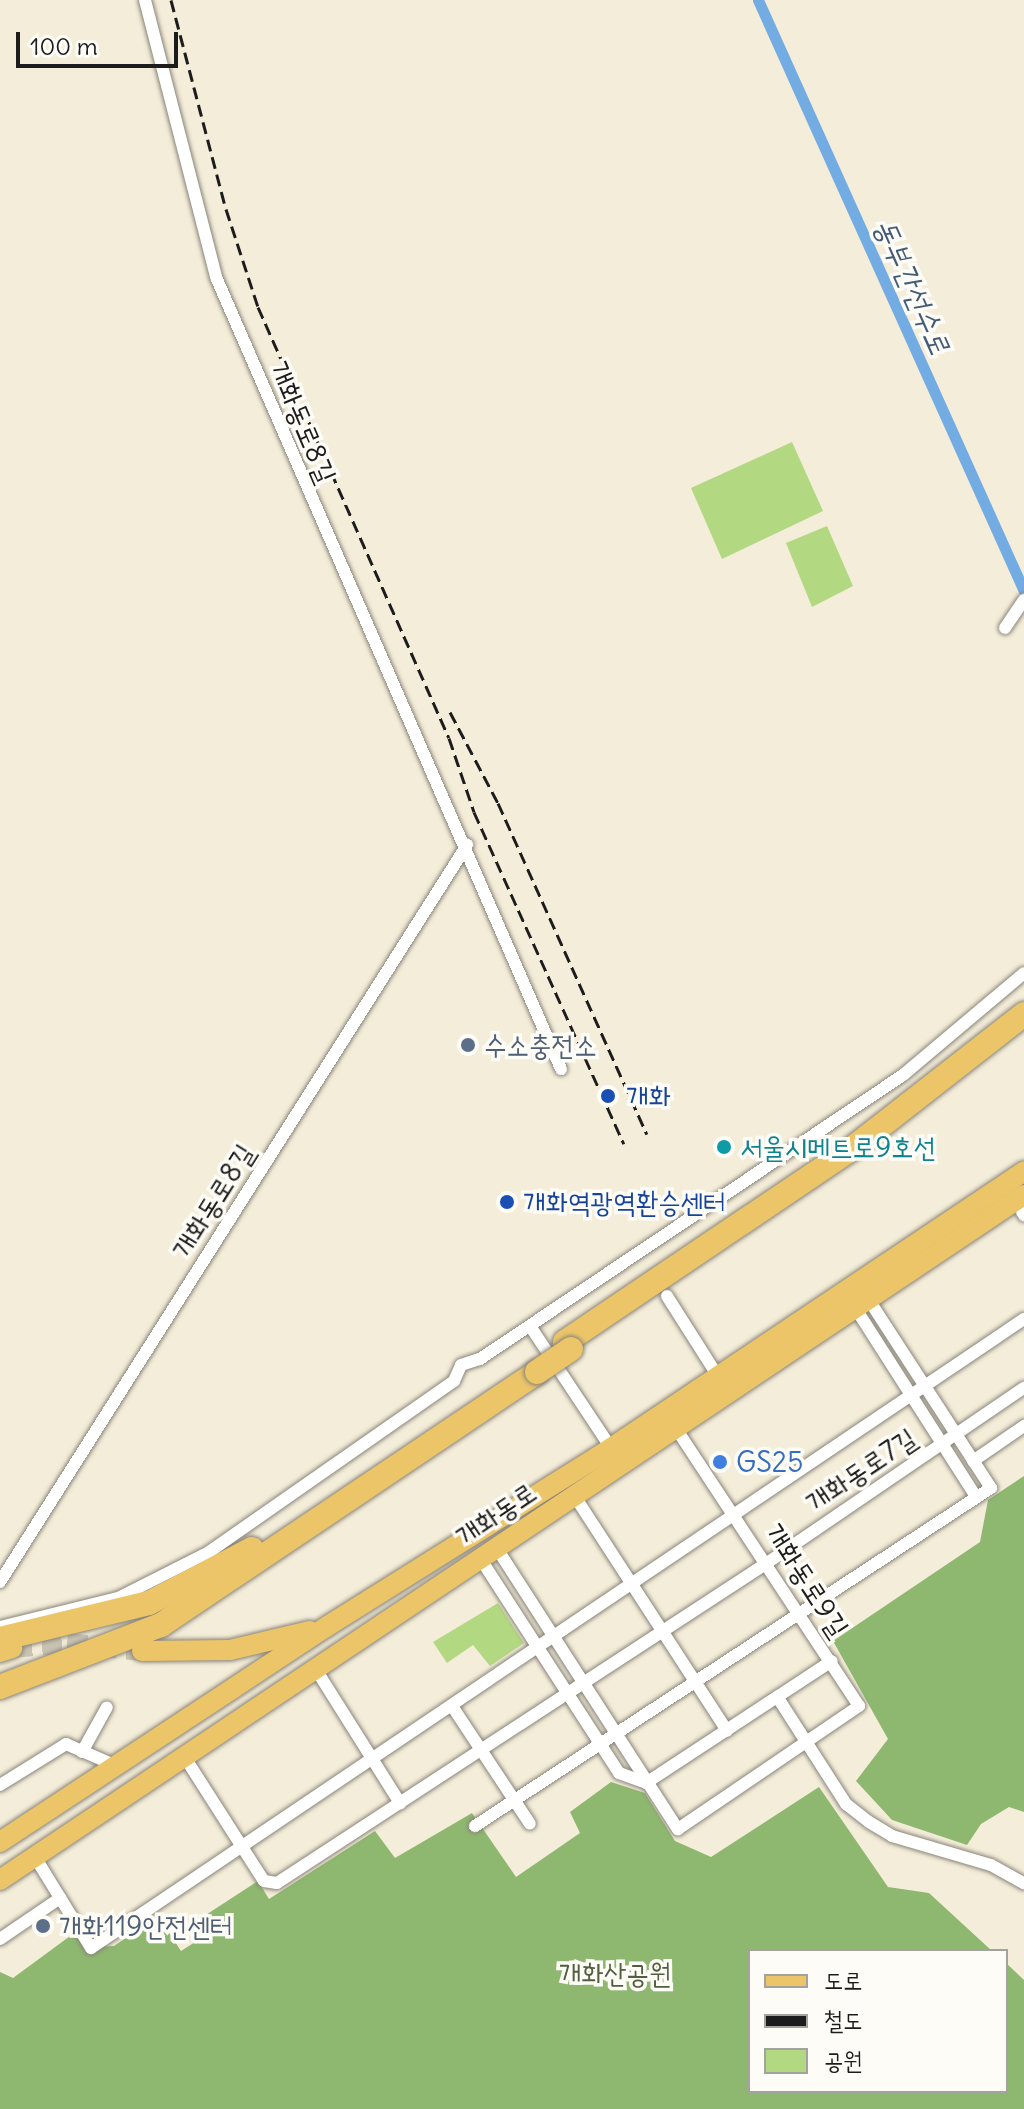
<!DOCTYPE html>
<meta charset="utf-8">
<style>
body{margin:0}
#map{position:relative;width:1024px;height:2109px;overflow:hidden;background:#f4edd9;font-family:Delius,"Poor Story",sans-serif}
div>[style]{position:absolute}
.green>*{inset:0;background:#b3d882}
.forest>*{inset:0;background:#8eb870}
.canal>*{height:11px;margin:-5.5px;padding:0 5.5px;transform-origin:5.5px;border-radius:5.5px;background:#73abe3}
.primary-tunnel>*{height:20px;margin-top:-10px;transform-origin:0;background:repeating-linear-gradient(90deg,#c9c3b3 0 20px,transparent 0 30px)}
.roads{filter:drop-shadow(0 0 2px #88847a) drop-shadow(0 0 2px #88847a)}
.minor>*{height:12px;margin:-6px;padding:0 6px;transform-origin:6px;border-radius:6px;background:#fff}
.primary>*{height:20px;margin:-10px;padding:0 10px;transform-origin:10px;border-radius:10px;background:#ecc569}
.motorway>*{height:24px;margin:-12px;padding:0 12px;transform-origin:12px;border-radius:12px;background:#ecc569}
.rail>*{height:3px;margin-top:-1.5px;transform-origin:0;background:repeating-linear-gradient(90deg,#1c1c1c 0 12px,transparent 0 18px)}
.bridges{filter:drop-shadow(0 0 2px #88847a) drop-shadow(0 0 2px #88847a)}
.motorway-bridge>*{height:24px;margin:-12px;padding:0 12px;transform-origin:12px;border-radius:12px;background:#ecc569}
.dots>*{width:22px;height:22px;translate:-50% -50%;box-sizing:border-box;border:4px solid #fdfcf7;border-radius:50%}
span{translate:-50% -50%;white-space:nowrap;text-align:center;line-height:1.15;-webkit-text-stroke:7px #fdfcf7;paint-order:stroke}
.street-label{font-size:28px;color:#1c1c1c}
.service-label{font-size:28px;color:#4e5e75}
.left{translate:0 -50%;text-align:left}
.transit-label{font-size:28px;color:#164399}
.culture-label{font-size:28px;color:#0d838f}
.shop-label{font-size:28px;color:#366cbe}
.park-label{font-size:28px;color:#515e40}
.water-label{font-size:30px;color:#435c76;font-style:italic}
.legend{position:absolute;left:748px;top:1949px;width:260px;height:144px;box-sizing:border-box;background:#fdfcf7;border:2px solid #a3a29f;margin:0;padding:10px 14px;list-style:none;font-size:24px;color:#1c1c1c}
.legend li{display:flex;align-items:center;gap:16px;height:40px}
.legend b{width:40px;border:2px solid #a3a29f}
.scale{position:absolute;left:16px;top:32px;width:162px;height:36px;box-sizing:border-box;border:4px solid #1c1c1c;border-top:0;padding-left:10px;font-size:24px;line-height:28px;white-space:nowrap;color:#1c1c1c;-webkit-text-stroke:6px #fdfcf7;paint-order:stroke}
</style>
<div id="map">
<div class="green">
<div style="clip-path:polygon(792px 442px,823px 511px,722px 559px,691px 488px)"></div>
<div style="clip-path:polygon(827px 526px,853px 586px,812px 607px,786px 543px)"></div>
<div style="clip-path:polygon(498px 1603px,524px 1643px,490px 1666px,473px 1645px,447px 1663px,433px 1642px)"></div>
</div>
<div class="forest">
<div style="clip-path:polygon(1024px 1476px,1024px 1812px,1009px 1807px,981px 1824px,967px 1845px,892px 1820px,856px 1781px,888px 1739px,833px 1641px,980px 1542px,988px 1500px)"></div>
<div style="clip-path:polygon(611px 1782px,645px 1793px,675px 1841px,711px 1857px,819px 1787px,888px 1887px,929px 1893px,992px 1951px,750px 1951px,750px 2091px,1006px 2091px,1006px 1963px,1024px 1980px,1024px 2109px,0 2109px,0 1972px,13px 1978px,77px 1931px,92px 1947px,114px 1946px,158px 1916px,181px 1951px,203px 1937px,195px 1922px,258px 1881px,269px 1899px,375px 1831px,395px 1858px,472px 1813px,516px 1877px,580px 1833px,570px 1812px)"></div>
</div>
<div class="canal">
<div style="left:758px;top:0;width:648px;rotate:65.77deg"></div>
</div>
<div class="primary-tunnel">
<div style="left:12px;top:1648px;width:55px;rotate:-5.2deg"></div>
<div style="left:67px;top:1643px;width:75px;rotate:6.1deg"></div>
</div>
<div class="roads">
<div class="minor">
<div style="left:145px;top:0;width:286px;rotate:75.6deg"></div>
<div style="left:216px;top:277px;width:864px;rotate:66.46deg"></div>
<div style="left:1005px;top:628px;width:34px;rotate:-56deg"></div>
<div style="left:1022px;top:1212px;width:4px;rotate:56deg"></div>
<div style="left:667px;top:1296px;width:101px;rotate:57.6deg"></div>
<div style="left:856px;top:1309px;width:223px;rotate:57.4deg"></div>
<div style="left:530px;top:1326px;width:146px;rotate:56.4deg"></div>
<div style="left:973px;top:1461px;width:62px;rotate:-34.5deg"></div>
<div style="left:574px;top:1495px;width:281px;rotate:57deg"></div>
<div style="left:496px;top:1547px;width:336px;rotate:57.2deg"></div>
<div style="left:678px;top:1829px;width:219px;rotate:-34.2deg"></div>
<div style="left:859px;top:1706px;width:333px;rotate:-123.4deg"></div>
<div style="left:480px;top:1558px;width:256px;rotate:57.1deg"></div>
<div style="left:619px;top:1773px;width:29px;rotate:20deg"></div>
<div style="left:0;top:1582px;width:873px;rotate:-57.64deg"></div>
<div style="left:0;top:1627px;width:122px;rotate:-13.8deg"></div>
<div style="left:118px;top:1598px;width:102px;rotate:-26.8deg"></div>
<div style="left:209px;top:1552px;width:299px;rotate:-34.9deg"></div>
<div style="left:454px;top:1381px;width:17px;rotate:-66deg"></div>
<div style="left:461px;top:1365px;width:20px;rotate:-18deg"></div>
<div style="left:480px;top:1359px;width:509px;rotate:-33.88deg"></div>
<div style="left:903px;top:1075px;width:158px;rotate:-40.1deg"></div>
<div style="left:315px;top:1668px;width:160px;rotate:57.8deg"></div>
<div style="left:778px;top:1698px;width:126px;rotate:57.3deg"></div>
<div style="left:846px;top:1804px;width:29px;rotate:38deg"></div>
<div style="left:869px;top:1822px;width:27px;rotate:31deg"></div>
<div style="left:892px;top:1836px;width:103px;rotate:16.3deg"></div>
<div style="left:991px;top:1865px;width:38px;rotate:29deg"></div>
<div style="left:452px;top:1706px;width:141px;rotate:56.5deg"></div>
<div style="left:82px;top:1752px;width:51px;rotate:-60.9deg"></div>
<div style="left:184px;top:1756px;width:148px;rotate:57.4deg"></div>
<div style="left:264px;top:1881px;width:13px;rotate:9deg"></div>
<div style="left:277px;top:1883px;width:585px;rotate:-33.15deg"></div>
<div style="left:767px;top:1563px;width:311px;rotate:-34.3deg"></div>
<div style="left:646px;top:1783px;width:222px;rotate:-33.3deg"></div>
<div style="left:0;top:1785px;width:78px;rotate:-31.8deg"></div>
<div style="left:66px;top:1744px;width:55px;rotate:23.7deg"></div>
<div style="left:475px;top:1826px;width:617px;rotate:-33.23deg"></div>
<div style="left:991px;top:1488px;width:224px;rotate:-123deg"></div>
<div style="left:35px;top:1857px;width:107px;rotate:58.4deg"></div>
<div style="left:91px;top:1948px;width:1125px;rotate:-33.99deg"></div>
<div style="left:0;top:1939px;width:73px;rotate:-34.3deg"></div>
</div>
<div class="primary">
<div style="left:142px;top:1651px;width:88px;rotate:-0.7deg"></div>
<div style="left:230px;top:1650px;width:82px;rotate:-13.4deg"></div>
<div style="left:0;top:1652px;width:13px;rotate:-18deg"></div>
<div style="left:0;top:1842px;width:391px;rotate:-33.4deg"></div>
<div style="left:326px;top:1627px;width:337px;rotate:-32.1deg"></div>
<div style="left:611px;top:1448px;width:497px;rotate:-33.8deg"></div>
<div style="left:0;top:1880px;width:1232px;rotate:-33.78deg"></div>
</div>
<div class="motorway">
<div style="left:565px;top:1342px;width:349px;rotate:-34deg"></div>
<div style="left:854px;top:1147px;width:216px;rotate:-38deg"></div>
<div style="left:0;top:1639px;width:153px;rotate:-13.6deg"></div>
<div style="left:149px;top:1603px;width:116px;rotate:-27.7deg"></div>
<div style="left:0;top:1687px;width:173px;rotate:-21.1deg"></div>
<div style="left:161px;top:1625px;width:453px;rotate:-33.9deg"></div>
</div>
</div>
<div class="rail">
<div style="left:171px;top:0;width:216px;rotate:75.3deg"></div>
<div style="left:226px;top:209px;width:103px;rotate:71.9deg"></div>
<div style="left:258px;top:307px;width:471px;rotate:66.1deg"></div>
<div style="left:449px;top:738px;width:78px;rotate:71.3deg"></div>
<div style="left:474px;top:812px;width:364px;rotate:65.7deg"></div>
<div style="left:450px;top:712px;width:103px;rotate:62.2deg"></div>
<div style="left:498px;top:803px;width:363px;rotate:65.8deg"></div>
</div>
<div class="bridges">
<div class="motorway-bridge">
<div style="left:537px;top:1372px;width:41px;rotate:-34.1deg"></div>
</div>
</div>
<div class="dots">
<div style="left:468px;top:1045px;background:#5c6f8a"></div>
<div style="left:608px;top:1096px;background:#1a4fb4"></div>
<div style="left:724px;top:1147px;background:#0f9aa8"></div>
<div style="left:507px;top:1202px;background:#1a4fb4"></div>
<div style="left:720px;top:1462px;background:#3f7fe0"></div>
<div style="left:43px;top:1926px;background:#5c6f8a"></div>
</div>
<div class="street-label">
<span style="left:303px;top:422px;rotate:67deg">개화동로8길</span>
<span style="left:213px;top:1201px;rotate:-58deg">개화동로8길</span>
<span style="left:861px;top:1470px;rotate:-34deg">개화동로7길</span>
<span style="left:496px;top:1514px;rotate:-34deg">개화동로</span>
<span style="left:807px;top:1580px;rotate:57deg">개화동로9길</span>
</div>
<div class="service-label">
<span class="left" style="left:484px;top:1045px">수소충전소</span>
<span class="left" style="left:59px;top:1926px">개화119안전센터</span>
</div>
<div class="transit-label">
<span class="left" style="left:626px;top:1096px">개화</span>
<span class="left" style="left:523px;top:1202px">개화역광역환승센터</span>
</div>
<div class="culture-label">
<span class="left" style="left:740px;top:1147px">서울시메트로9호선</span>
</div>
<div class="shop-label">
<span class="left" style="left:736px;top:1462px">GS25</span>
</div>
<div class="park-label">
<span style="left:615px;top:1973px">개화산공원</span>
</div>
<div class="water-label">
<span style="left:913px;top:286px;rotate:66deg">동부간선수로</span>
</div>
<ul class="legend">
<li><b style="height:10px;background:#ecc569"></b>도로</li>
<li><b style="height:10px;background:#1c1c1c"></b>철도</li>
<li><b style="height:22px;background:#b3d882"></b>공원</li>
</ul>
<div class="scale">100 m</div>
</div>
